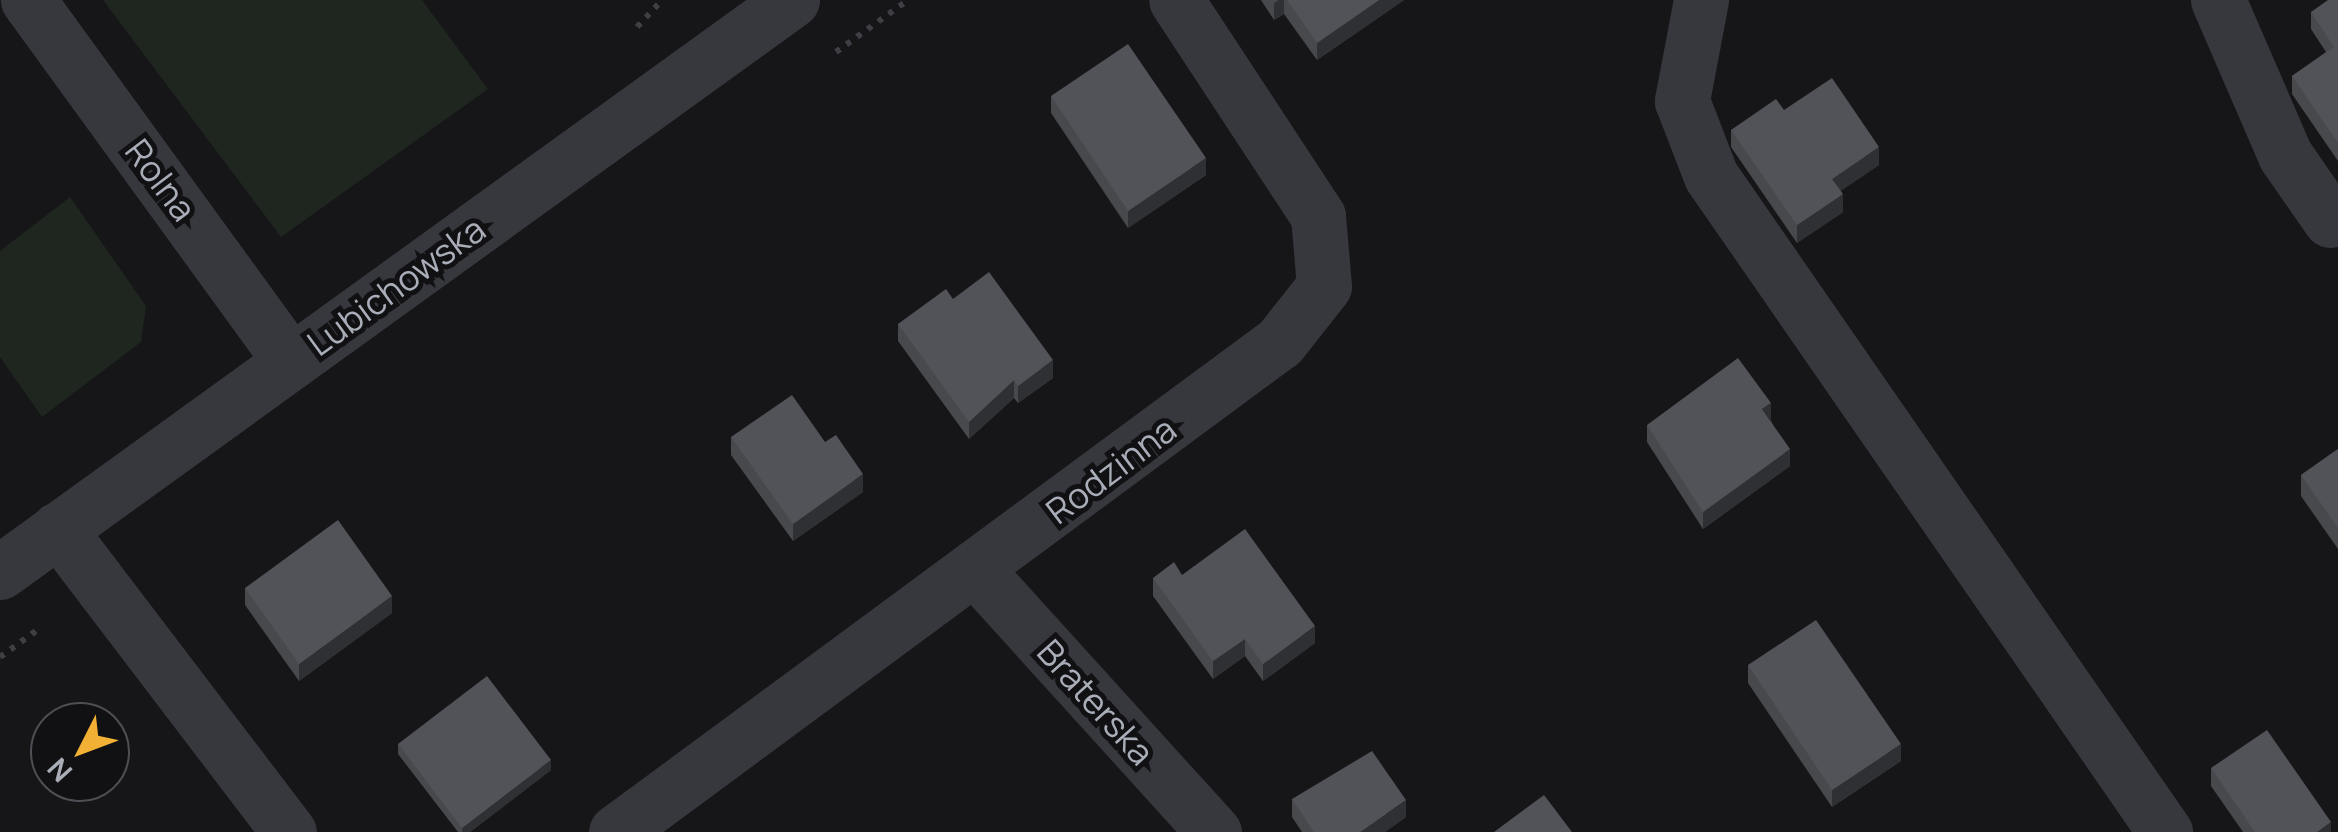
<!DOCTYPE html>
<style>
body{margin:0}
#map{position:relative;width:2338px;height:832px;overflow:hidden;background:#161618;font-family:Manrope,sans-serif}
div>[style]{position:absolute}
.green>*{inset:0;background:#1e261f}
.path>*{height:6px;margin-top:-3px;transform-origin:0;background:repeating-linear-gradient(90deg,#3d3f44 0 5px,transparent 0 13px)}
.minor>*{height:55px;margin:-27.5px;padding:0 27.5px;transform-origin:27.5px;border-radius:27.5px;background:#37383d}
.wall>*{inset:0;background:#47494d}
.shaded-wall>*{inset:0;background:#2f3033}
.building>*{inset:0;background:#525359}
span{translate:-50% -50%;white-space:nowrap;text-align:center;line-height:1.15;-webkit-text-stroke:10px #111113;paint-order:stroke}
.street-label{font-size:35px;color:#a8adb8}
.north{position:absolute;left:30px;top:702px;width:100px;height:100px;box-sizing:border-box;background:#111113;border:2px solid #4d4f55;border-radius:50%;rotate:228deg;font-size:28px;font-weight:700;line-height:40px;text-align:center;color:#a8adb8}
.north::after{content:'';display:block;margin:auto;width:35px;height:45px;background:#f2b134;clip-path:polygon(50% 0,100% 100%,50% 72%,0 100%)}
</style>
<div id="map">
<div class="green">
<div style="clip-path:polygon(103px 0,422px 0,488px 89px,281px 237px)"></div>
<div style="clip-path:polygon(70px 197px,146px 306px,141px 342px,42px 417px,0 357px,0 251px)"></div>
</div>
<div class="path">
<div style="left:637px;top:27px;width:37px;rotate:-47deg"></div>
<div style="left:836px;top:52px;width:89px;rotate:-35.8deg"></div>
<div style="left:0;top:657px;width:49px;rotate:-35.9deg"></div>
</div>
<div class="minor">
<div style="left:28px;top:0;width:447px;rotate:54deg"></div>
<div style="left:1701px;top:0;width:103px;rotate:100.7deg"></div>
<div style="left:1682px;top:101px;width:80px;rotate:68.9deg"></div>
<div style="left:1711px;top:176px;width:798px;rotate:55.31deg"></div>
<div style="left:2218px;top:0;width:169px;rotate:66.6deg"></div>
<div style="left:2285px;top:155px;width:79px;rotate:55.3deg"></div>
<div style="left:58px;top:529px;width:381px;rotate:52.7deg"></div>
<div style="left:977px;top:571px;width:353px;rotate:47.8deg"></div>
<div style="left:0;top:572px;width:977px;rotate:-35.84deg"></div>
<div style="left:616px;top:832px;width:825px;rotate:-36.43deg"></div>
<div style="left:1280px;top:342px;width:71px;rotate:-51.8deg"></div>
<div style="left:1324px;top:286px;width:70px;rotate:-94.9deg"></div>
<div style="left:1318px;top:216px;width:258px;rotate:-123.3deg"></div>
</div>
<div class="wall">
<div style="clip-path:polygon(1261px 0,1404px 0,1317px 60px,1284px 14px,1274px 20px)"></div>
<div style="clip-path:polygon(2338px 0,2338px 161px,2292px 94px,2292px 76px,2326px 52px,2311px 29px,2311px 12px)"></div>
<div style="clip-path:polygon(1051px 96px,1206px 175px,1128px 228px,1051px 113px)"></div>
<div style="clip-path:polygon(1784px 110px,1879px 165px,1840px 191px,1843px 212px,1797px 243px,1731px 147px,1731px 130px)"></div>
<div style="clip-path:polygon(953px 299px,1053px 378px,1018px 403px,1014px 398px,969px 439px,898px 341px,898px 324px)"></div>
<div style="clip-path:polygon(1771px 421px,1790px 466px,1703px 529px,1647px 442px,1647px 425px)"></div>
<div style="clip-path:polygon(731px 437px,825px 442px,863px 492px,793px 541px,731px 455px)"></div>
<div style="clip-path:polygon(2338px 449px,2338px 549px,2301px 496px,2301px 475px)"></div>
<div style="clip-path:polygon(1182px 575px,1315px 643px,1263px 681px,1245px 656px,1213px 679px,1153px 596px,1153px 578px)"></div>
<div style="clip-path:polygon(245px 588px,392px 613px,299px 681px,245px 605px)"></div>
<div style="clip-path:polygon(1748px 665px,1901px 761px,1832px 807px,1748px 683px)"></div>
<div style="clip-path:polygon(398px 744px,551px 770px,470px 832px,458px 832px,398px 754px)"></div>
<div style="clip-path:polygon(2211px 768px,2331px 832px,2243px 832px,2211px 786px)"></div>
<div style="clip-path:polygon(1292px 799px,1406px 817px,1385px 832px,1302px 832px,1292px 817px)"></div>
</div>
<div class="shaded-wall">
<div style="clip-path:polygon(1279px 0,1284px 0,1284px 14px,1274px 20px,1274px 3px)"></div>
<div style="clip-path:polygon(1379px 0,1404px 0,1317px 60px,1317px 43px)"></div>
<div style="clip-path:polygon(1879px 147px,1879px 165px,1832px 197px,1832px 179px)"></div>
<div style="clip-path:polygon(1206px 158px,1206px 175px,1128px 228px,1128px 211px)"></div>
<div style="clip-path:polygon(1843px 194px,1843px 212px,1797px 243px,1797px 225px)"></div>
<div style="clip-path:polygon(1053px 360px,1053px 378px,1018px 403px,1018px 386px)"></div>
<div style="clip-path:polygon(1014px 380px,1014px 398px,969px 439px,969px 422px)"></div>
<div style="clip-path:polygon(1771px 403px,1771px 421px,1762px 409px)"></div>
<div style="clip-path:polygon(1790px 449px,1790px 466px,1703px 529px,1703px 512px)"></div>
<div style="clip-path:polygon(863px 474px,863px 492px,793px 541px,793px 524px)"></div>
<div style="clip-path:polygon(392px 596px,392px 613px,299px 681px,299px 664px)"></div>
<div style="clip-path:polygon(1315px 626px,1315px 643px,1263px 681px,1263px 664px)"></div>
<div style="clip-path:polygon(1245px 639px,1245px 656px,1213px 679px,1213px 661px)"></div>
<div style="clip-path:polygon(1901px 744px,1901px 761px,1832px 807px,1832px 790px)"></div>
<div style="clip-path:polygon(551px 760px,551px 770px,470px 832px,462px 832px,462px 828px)"></div>
<div style="clip-path:polygon(1406px 800px,1406px 817px,1385px 832px,1360px 832px)"></div>
<div style="clip-path:polygon(2331px 822px,2331px 832px,2317px 832px)"></div>
</div>
<div class="building">
<div style="clip-path:polygon(1287px 0,1379px 0,1317px 43px)"></div>
<div style="clip-path:polygon(2328px 0,2338px 0,2338px 143px,2292px 76px,2334px 47px,2311px 12px)"></div>
<div style="clip-path:polygon(1128px 44px,1206px 158px,1128px 211px,1051px 96px)"></div>
<div style="clip-path:polygon(1832px 78px,1879px 147px,1832px 179px,1843px 194px,1797px 225px,1731px 130px,1776px 99px,1784px 110px)"></div>
<div style="clip-path:polygon(989px 272px,1053px 360px,1018px 386px,1014px 380px,969px 422px,898px 324px,946px 289px,953px 299px)"></div>
<div style="clip-path:polygon(1738px 358px,1771px 403px,1762px 409px,1790px 449px,1703px 512px,1647px 425px)"></div>
<div style="clip-path:polygon(792px 395px,825px 442px,836px 435px,863px 474px,793px 524px,731px 437px)"></div>
<div style="clip-path:polygon(2338px 449px,2338px 528px,2301px 475px)"></div>
<div style="clip-path:polygon(338px 520px,392px 596px,299px 664px,245px 588px)"></div>
<div style="clip-path:polygon(1245px 529px,1315px 626px,1263px 664px,1245px 639px,1213px 661px,1153px 578px,1174px 562px,1182px 575px)"></div>
<div style="clip-path:polygon(1816px 620px,1901px 744px,1832px 790px,1748px 665px)"></div>
<div style="clip-path:polygon(487px 676px,551px 760px,462px 828px,398px 744px)"></div>
<div style="clip-path:polygon(2267px 730px,2331px 822px,2317px 832px,2255px 832px,2211px 768px)"></div>
<div style="clip-path:polygon(1372px 751px,1406px 800px,1360px 832px,1314px 832px,1292px 799px)"></div>
<div style="clip-path:polygon(1544px 795px,1572px 832px,1494px 832px)"></div>
</div>
<div class="street-label">
<span style="left:161px;top:180px;rotate:53deg">Rolna</span>
<span style="left:396px;top:286px;rotate:-36deg">Lubichowska</span>
<span style="left:1111px;top:470px;rotate:-37deg">Rodzinna</span>
<span style="left:1096px;top:702px;rotate:48deg">Braterska</span>
</div>
<div class="north">N</div>
</div>
